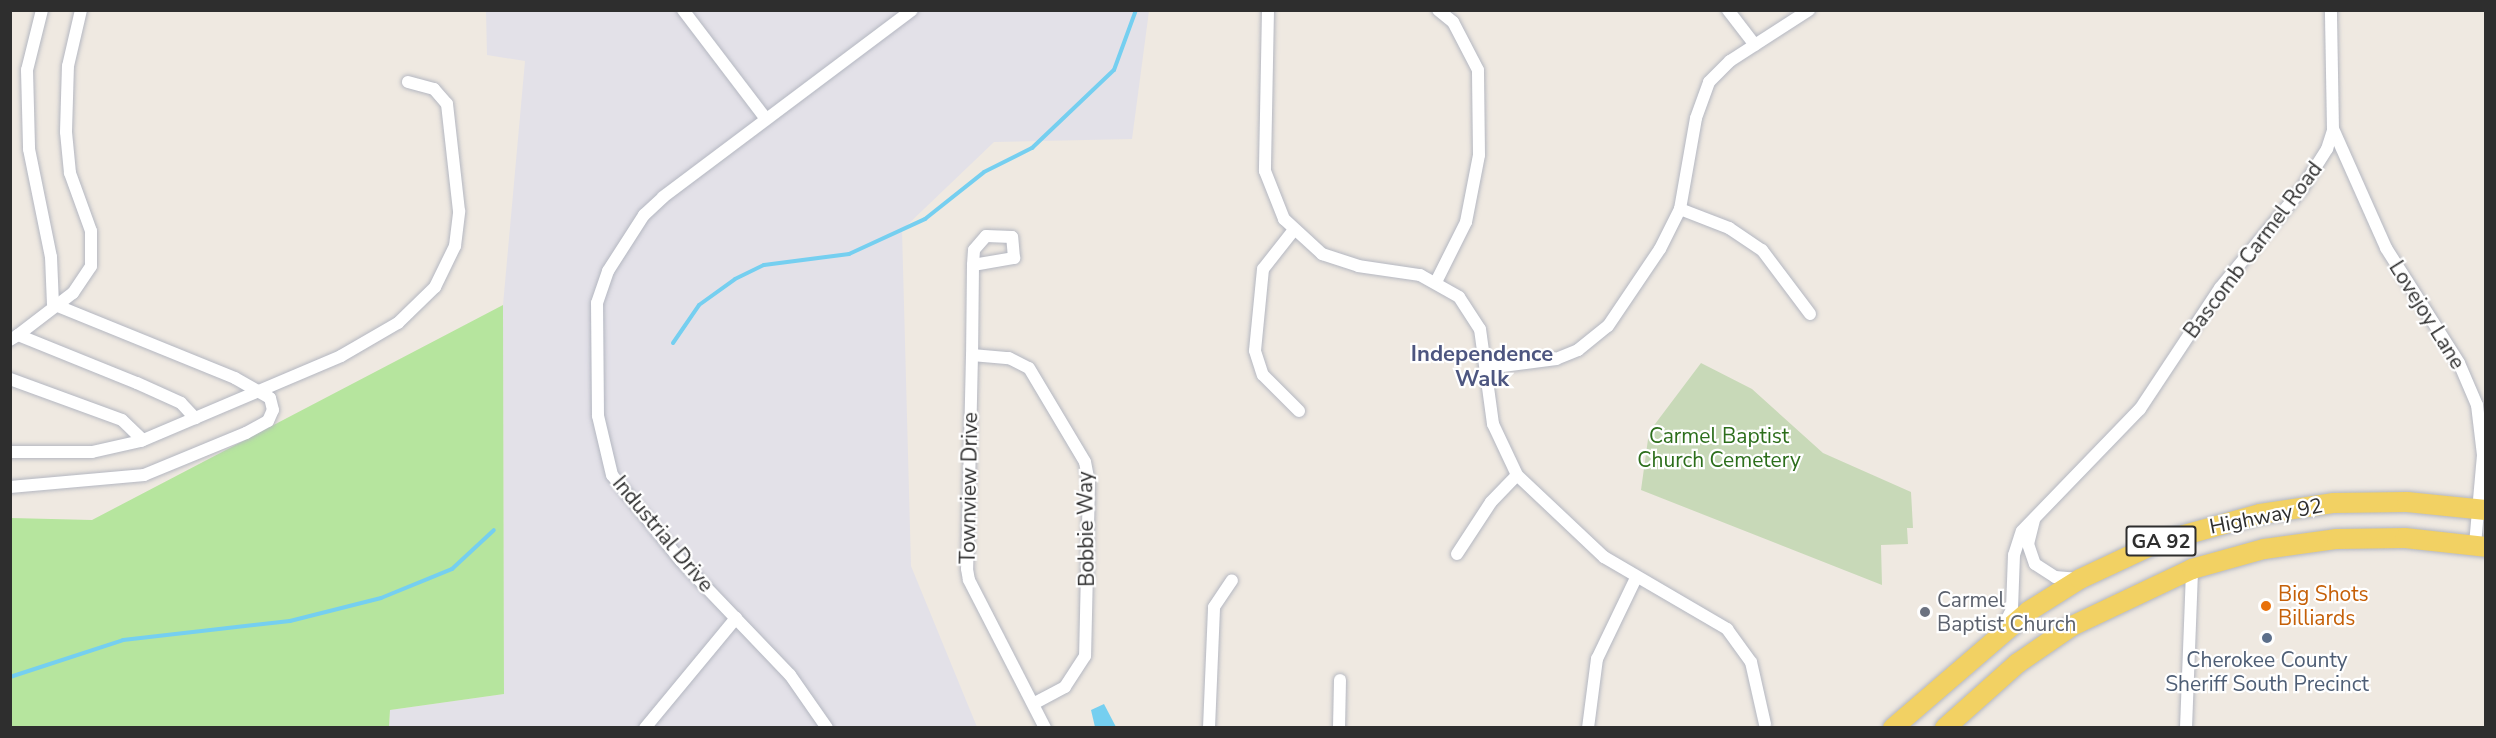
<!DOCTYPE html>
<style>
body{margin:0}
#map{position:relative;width:2496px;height:738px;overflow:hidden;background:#efe9e1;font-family:"Nunito Sans",sans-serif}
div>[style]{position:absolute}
.industrial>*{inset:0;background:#e3e1e8}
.green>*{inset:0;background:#b6e59e}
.cemetery>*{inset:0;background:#c8d9b8}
.water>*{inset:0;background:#75cff0}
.stream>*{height:4px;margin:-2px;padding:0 2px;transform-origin:2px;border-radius:2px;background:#75cff0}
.roads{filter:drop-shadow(0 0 2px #b4b7c1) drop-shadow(0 0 2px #b4b7c1)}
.street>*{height:12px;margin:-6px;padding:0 6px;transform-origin:6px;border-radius:6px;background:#fff}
.primary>*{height:20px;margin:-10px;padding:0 10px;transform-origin:10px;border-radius:10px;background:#f2d163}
.dots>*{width:16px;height:16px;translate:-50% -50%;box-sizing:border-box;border:3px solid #fff;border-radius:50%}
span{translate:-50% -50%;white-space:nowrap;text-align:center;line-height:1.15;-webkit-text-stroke:4.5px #fff;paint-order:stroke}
.shield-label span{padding:2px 4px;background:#fff;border:2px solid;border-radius:4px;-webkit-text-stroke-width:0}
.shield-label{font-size:20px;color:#2e2e2e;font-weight:700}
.street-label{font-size:21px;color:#2e2e2e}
.park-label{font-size:21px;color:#2c6e1b}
.food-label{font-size:21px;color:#c56008}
.left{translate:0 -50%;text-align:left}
.worship-label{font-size:21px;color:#5b616d}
.service-label{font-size:21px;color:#4e5e75}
.neighbourhood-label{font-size:22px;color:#4d5680;font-weight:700}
.frame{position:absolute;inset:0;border:12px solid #2e2e2e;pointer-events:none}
</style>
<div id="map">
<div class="industrial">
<div style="clip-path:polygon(486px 11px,1149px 11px,1132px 139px,994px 142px,902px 230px,911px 566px,977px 727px,389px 728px,390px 710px,504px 694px,503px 305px,525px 61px,487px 55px)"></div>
</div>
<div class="green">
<div style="clip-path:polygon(503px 305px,504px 694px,390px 710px,389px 727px,11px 728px,11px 518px,92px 520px)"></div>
</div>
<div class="cemetery">
<div style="clip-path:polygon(1701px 363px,1752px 389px,1823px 453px,1911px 492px,1913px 528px,1907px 528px,1908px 544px,1881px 545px,1882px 585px,1641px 490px,1649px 432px)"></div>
</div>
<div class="water">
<div style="clip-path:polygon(1104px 704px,1116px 727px,1095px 727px,1091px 710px)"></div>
</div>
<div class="stream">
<div style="left:673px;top:343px;width:46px;rotate:-55.6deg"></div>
<div style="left:699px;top:305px;width:44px;rotate:-35.8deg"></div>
<div style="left:735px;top:279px;width:32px;rotate:-26deg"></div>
<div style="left:764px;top:265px;width:86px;rotate:-7.4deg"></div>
<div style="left:849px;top:254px;width:84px;rotate:-24.7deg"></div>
<div style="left:925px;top:219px;width:75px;rotate:-38.5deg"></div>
<div style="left:984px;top:172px;width:54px;rotate:-26.6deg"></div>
<div style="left:1032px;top:148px;width:113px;rotate:-43.6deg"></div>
<div style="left:1114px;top:70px;width:64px;rotate:-69.9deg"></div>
<div style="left:10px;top:677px;width:119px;rotate:-18.1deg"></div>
<div style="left:123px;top:640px;width:168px;rotate:-6.5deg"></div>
<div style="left:290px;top:621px;width:94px;rotate:-14.2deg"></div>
<div style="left:381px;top:598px;width:77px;rotate:-22.2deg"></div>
<div style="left:452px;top:569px;width:57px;rotate:-42.9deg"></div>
</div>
<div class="roads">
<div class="street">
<div style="left:42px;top:10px;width:62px;rotate:104deg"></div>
<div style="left:27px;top:70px;width:79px;rotate:88.5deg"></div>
<div style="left:29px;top:149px;width:110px;rotate:78.5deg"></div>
<div style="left:51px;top:257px;width:47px;rotate:87.6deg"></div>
<div style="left:683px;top:10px;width:137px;rotate:52.7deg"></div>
<div style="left:1268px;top:10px;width:161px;rotate:91.1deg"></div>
<div style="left:1265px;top:171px;width:52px;rotate:68.4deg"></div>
<div style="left:1284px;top:219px;width:52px;rotate:42.6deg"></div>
<div style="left:1322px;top:254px;width:38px;rotate:18deg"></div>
<div style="left:1358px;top:266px;width:63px;rotate:8.3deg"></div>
<div style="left:1420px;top:275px;width:45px;rotate:29.4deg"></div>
<div style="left:1459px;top:297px;width:38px;rotate:57deg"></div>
<div style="left:1480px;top:329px;width:96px;rotate:82.2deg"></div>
<div style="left:1493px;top:424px;width:56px;rotate:64.8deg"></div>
<div style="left:1517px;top:475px;width:120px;rotate:43.3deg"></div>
<div style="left:1604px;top:557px;width:143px;rotate:30.3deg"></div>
<div style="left:1727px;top:629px;width:41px;rotate:54deg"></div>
<div style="left:1751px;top:662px;width:64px;rotate:77.3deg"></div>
<div style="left:1728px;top:10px;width:44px;rotate:52.4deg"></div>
<div style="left:2334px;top:131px;width:128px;rotate:66deg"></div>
<div style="left:2386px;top:248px;width:136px;rotate:57.6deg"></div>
<div style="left:2459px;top:363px;width:46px;rotate:66.8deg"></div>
<div style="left:2477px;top:405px;width:50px;rotate:83.2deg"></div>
<div style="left:2483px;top:455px;width:90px;rotate:95.1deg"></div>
<div style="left:1680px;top:209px;width:53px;rotate:21.2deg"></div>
<div style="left:1729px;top:228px;width:40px;rotate:34deg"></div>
<div style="left:1762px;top:250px;width:80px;rotate:53.1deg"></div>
<div style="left:1293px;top:231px;width:48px;rotate:128.3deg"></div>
<div style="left:1263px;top:269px;width:82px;rotate:95.6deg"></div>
<div style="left:1255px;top:351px;width:25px;rotate:72deg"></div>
<div style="left:1263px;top:375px;width:51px;rotate:45deg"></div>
<div style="left:973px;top:265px;width:42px;rotate:-9.7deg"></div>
<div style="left:1014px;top:258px;width:21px;rotate:-95deg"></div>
<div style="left:1012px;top:237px;width:26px;rotate:-178deg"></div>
<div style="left:986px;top:236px;width:18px;rotate:131deg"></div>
<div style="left:974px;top:250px;width:15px;rotate:94deg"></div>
<div style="left:973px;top:265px;width:90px;rotate:90.6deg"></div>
<div style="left:972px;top:355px;width:214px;rotate:91.3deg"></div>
<div style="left:967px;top:569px;width:11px;rotate:80deg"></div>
<div style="left:969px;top:580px;width:166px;rotate:62.8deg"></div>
<div style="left:1436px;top:282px;width:67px;rotate:-63.4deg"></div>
<div style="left:1466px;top:222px;width:68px;rotate:-79deg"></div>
<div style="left:1479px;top:155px;width:85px;rotate:-90.7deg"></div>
<div style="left:1478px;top:70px;width:54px;rotate:-117.5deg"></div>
<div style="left:1453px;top:22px;width:19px;rotate:-141deg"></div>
<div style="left:18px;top:335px;width:69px;rotate:-37.4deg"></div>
<div style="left:73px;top:293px;width:32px;rotate:-56deg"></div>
<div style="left:91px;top:266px;width:35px;rotate:-90deg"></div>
<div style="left:91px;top:231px;width:62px;rotate:-109.9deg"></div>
<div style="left:70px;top:173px;width:41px;rotate:-95.6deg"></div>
<div style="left:66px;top:132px;width:66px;rotate:-88.3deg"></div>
<div style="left:68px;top:66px;width:57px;rotate:-76.9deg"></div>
<div style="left:10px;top:340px;width:9px;rotate:-32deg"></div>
<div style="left:18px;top:335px;width:128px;rotate:22deg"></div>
<div style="left:137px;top:383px;width:48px;rotate:24.4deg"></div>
<div style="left:181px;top:403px;width:21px;rotate:47deg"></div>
<div style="left:972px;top:355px;width:37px;rotate:5deg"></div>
<div style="left:1009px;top:358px;width:22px;rotate:27deg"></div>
<div style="left:1029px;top:368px;width:109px;rotate:59.2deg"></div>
<div style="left:1085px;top:462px;width:21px;rotate:79deg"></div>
<div style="left:1089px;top:483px;width:173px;rotate:91.3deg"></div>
<div style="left:1085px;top:656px;width:37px;rotate:123deg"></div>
<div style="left:1065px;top:687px;width:36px;rotate:152deg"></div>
<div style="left:1487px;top:368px;width:70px;rotate:-7.4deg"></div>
<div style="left:1556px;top:359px;width:24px;rotate:-22deg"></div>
<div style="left:1578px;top:350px;width:38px;rotate:-39deg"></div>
<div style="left:1608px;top:326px;width:93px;rotate:-56deg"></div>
<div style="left:1660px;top:249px;width:45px;rotate:-63.4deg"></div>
<div style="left:1680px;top:209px;width:92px;rotate:-80deg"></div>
<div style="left:1696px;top:118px;width:38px;rotate:-70deg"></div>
<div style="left:1709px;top:82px;width:30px;rotate:-45deg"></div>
<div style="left:1730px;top:61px;width:94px;rotate:-32.8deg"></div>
<div style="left:10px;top:379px;width:119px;rotate:20.1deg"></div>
<div style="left:122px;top:420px;width:29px;rotate:44deg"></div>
<div style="left:10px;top:452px;width:82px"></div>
<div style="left:92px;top:452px;width:50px;rotate:-12.7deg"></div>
<div style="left:141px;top:441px;width:217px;rotate:-23deg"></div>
<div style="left:341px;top:356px;width:66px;rotate:-30.1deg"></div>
<div style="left:398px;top:323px;width:52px;rotate:-44.2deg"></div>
<div style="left:435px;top:287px;width:46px;rotate:-64deg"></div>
<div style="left:455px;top:246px;width:35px;rotate:-83deg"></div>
<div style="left:459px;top:211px;width:108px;rotate:-96.4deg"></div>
<div style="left:447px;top:104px;width:20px;rotate:-131deg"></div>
<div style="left:434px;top:89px;width:27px;rotate:-165deg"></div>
<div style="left:10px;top:487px;width:135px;rotate:-5.1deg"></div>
<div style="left:144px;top:475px;width:110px;rotate:-22.4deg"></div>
<div style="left:246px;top:433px;width:25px;rotate:-29deg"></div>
<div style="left:268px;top:421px;width:12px;rotate:-66deg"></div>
<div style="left:273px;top:410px;width:12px;rotate:-104deg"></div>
<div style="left:270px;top:398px;width:40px;rotate:-150.3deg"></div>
<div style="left:235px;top:378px;width:196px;rotate:-157.9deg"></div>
<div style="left:2034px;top:520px;width:25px;rotate:104deg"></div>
<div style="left:2028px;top:544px;width:21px;rotate:71deg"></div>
<div style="left:2035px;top:564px;width:24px;rotate:33deg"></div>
<div style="left:2055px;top:577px;width:24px;rotate:5deg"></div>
<div style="left:1457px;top:554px;width:62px;rotate:-56.8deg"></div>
<div style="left:1491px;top:502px;width:37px;rotate:-46deg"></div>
<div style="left:2003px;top:627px;width:20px;rotate:-63deg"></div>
<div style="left:2012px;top:609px;width:54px;rotate:-87.9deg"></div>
<div style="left:2014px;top:555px;width:25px;rotate:-72deg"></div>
<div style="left:2022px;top:531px;width:170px;rotate:-46deg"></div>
<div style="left:2140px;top:409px;width:145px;rotate:-56.5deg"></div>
<div style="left:2220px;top:288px;width:127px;rotate:-50.4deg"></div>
<div style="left:2301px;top:190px;width:49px;rotate:-57.6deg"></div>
<div style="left:2327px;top:149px;width:20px;rotate:-72deg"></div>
<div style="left:2333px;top:130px;width:120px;rotate:-91deg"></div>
<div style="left:645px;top:728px;width:143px;rotate:-50.4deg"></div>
<div style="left:827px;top:728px;width:65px;rotate:-124.9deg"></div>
<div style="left:790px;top:675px;width:158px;rotate:-133.7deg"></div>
<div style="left:681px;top:561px;width:110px;rotate:-128.7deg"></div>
<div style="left:612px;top:475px;width:61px;rotate:-103.3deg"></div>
<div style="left:598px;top:416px;width:113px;rotate:-90.5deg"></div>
<div style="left:597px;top:303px;width:34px;rotate:-71deg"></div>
<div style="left:608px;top:271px;width:67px;rotate:-57.3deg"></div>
<div style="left:644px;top:215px;width:26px;rotate:-43deg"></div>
<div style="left:663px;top:197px;width:311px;rotate:-36.9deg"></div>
<div style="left:1209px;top:728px;width:121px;rotate:-87.6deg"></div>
<div style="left:1214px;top:607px;width:32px;rotate:-56deg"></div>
<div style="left:1339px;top:728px;width:48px;rotate:-88.8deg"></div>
<div style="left:1588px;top:728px;width:70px;rotate:-82.6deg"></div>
<div style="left:1597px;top:659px;width:90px;rotate:-64.3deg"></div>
<div style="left:2186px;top:728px;width:159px;rotate:-87.8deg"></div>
</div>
<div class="primary">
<div style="left:1893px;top:728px;width:179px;rotate:-40.7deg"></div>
<div style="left:2029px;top:611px;width:60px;rotate:-32.1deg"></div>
<div style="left:2080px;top:579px;width:87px;rotate:-25.1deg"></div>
<div style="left:2159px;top:542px;width:105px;rotate:-15.5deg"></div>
<div style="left:2260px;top:514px;width:75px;rotate:-8.5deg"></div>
<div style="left:2334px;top:503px;width:73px;rotate:-0.8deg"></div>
<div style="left:2407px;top:502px;width:79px;rotate:5.8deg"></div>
<div style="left:1945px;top:728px;width:98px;rotate:-41.7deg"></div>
<div style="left:2018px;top:663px;width:65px;rotate:-34.4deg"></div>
<div style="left:2072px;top:626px;width:133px;rotate:-25.4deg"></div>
<div style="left:2192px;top:569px;width:75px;rotate:-15.5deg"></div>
<div style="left:2264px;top:549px;width:74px;rotate:-7.8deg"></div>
<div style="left:2337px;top:539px;width:68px;rotate:-0.8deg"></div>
<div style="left:2405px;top:538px;width:81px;rotate:6.3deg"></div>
</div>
</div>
<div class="dots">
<div style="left:2266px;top:606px;background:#e8710a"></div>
<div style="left:1925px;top:612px;background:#6b7280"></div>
<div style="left:2267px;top:638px;background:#5c6f8a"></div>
</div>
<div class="shield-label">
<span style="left:2161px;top:541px">GA 92</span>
</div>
<div class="street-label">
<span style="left:2253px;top:250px;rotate:-53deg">Bascomb Carmel Road</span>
<span style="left:2427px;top:315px;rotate:58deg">Lovejoy Lane</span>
<span style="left:969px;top:488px;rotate:-89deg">Townview Drive</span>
<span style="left:2266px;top:516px;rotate:-11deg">Highway 92</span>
<span style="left:1086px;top:529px;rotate:-91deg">Bobbie Way</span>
<span style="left:663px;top:534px;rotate:50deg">Industrial Drive</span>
</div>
<div class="park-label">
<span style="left:1719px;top:448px">Carmel Baptist<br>Church Cemetery</span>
</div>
<div class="food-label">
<span class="left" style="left:2278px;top:606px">Big Shots<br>Billiards</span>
</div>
<div class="worship-label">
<span class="left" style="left:1937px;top:612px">Carmel<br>Baptist Church</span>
</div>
<div class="service-label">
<span style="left:2267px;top:672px">Cherokee County<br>Sheriff South Precinct</span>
</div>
<div class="neighbourhood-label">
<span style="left:1482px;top:367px">Independence<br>Walk</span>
</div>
<div class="frame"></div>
</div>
